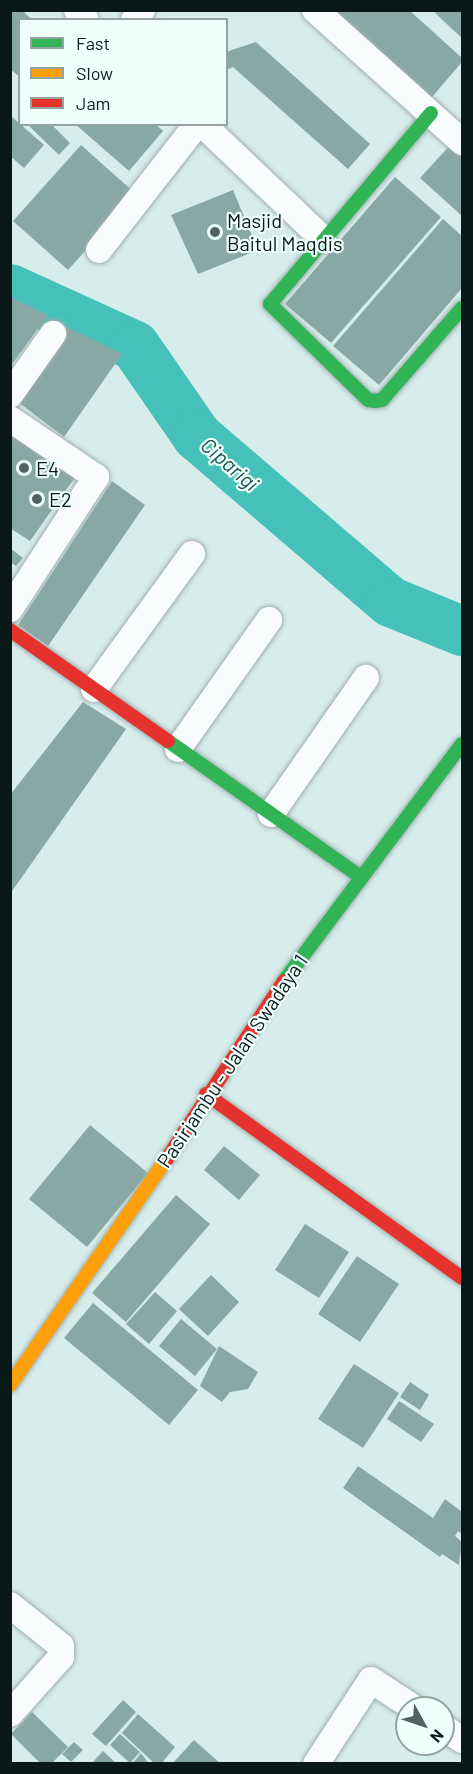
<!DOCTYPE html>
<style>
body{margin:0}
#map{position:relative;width:473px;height:1774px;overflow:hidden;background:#d7edeb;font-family:Barlow,sans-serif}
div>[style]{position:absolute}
.river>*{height:50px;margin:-25px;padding:0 25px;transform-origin:25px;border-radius:25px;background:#45c1b9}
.building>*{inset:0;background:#89a7a5}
.roads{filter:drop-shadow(0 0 2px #9eafae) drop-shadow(0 0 2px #9eafae)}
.street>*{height:26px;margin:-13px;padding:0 13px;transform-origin:13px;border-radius:13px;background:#f9fcfc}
.fast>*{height:14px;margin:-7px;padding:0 7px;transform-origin:7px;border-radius:7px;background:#30b455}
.slow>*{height:14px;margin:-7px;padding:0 7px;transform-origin:7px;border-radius:7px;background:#ff9f0a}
.jam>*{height:14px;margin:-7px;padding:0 7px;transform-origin:7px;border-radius:7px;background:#e5322d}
.dots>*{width:16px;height:16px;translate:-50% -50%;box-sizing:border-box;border:3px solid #eefffc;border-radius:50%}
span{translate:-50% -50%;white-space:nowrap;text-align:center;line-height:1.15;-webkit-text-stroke:4.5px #eefffc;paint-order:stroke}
.poi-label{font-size:20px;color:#091917}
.left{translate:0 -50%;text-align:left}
.street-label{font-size:20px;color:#091917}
.water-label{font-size:21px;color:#1a534f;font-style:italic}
.frame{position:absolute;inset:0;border:12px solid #091917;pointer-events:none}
.legend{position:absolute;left:18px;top:18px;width:210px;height:108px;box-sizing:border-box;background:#eefffc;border:2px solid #92a3a0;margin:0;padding:8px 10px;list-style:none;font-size:18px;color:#091917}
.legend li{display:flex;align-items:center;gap:12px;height:30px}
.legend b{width:30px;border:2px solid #92a3a0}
.north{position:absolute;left:395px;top:1696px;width:60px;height:60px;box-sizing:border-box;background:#eefffc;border:2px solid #92a3a0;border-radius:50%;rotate:130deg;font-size:16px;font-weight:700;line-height:24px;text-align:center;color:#091917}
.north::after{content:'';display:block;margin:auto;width:21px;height:27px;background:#516361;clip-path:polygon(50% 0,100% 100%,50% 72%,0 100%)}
</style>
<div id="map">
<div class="river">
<div style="left:10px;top:289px;width:137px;rotate:24.5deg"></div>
<div style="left:135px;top:346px;width:109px;rotate:55.4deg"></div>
<div style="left:197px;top:436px;width:255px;rotate:40.6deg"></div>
<div style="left:391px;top:602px;width:77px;rotate:22.2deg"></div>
</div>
<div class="building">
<div style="clip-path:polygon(10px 10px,22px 10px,32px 20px,20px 20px,20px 77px,10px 69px)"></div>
<div style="clip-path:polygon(335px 10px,409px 10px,462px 58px,462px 62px,432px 97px)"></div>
<div style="clip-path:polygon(432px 10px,462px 10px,462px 38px,450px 27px)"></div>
<div style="clip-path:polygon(256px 42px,370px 144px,348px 169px,233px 67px,226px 70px,226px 52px)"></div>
<div style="clip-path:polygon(10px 115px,44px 145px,24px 168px,10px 156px)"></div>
<div style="clip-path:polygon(27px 124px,51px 124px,70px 143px,59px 155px)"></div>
<div style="clip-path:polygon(75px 124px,155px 124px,163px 131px,129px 171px)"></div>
<div style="clip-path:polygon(452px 143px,462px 152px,462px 216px,420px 178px)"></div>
<div style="clip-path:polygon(81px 145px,136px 194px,68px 270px,13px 221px)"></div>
<div style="clip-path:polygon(395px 177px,441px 217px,331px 343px,285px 304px)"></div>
<div style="clip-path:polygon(233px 190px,258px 250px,198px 274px,171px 215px)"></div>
<div style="clip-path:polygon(443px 219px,462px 236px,462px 288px,379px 385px,333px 346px)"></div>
<div style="clip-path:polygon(10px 297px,48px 315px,10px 367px)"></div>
<div style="clip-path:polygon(67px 327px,122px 354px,64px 437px,18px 402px)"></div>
<div style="clip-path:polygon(10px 430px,76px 476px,30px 541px,10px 528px)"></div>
<div style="clip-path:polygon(112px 481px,145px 505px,48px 646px,18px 625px)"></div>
<div style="clip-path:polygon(10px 548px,23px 558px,16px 566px,10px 562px)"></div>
<div style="clip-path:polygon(83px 702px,126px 729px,10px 894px,10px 795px)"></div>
<div style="clip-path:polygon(90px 1125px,148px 1173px,87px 1247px,29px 1199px)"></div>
<div style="clip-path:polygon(224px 1146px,260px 1175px,239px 1200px,204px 1170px)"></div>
<div style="clip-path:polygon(176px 1195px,210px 1224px,126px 1322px,92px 1293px)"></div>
<div style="clip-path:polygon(305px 1224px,349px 1252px,319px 1298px,275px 1270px)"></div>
<div style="clip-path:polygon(357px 1256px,399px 1284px,360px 1342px,318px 1314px)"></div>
<div style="clip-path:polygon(211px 1275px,239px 1302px,208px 1336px,179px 1309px)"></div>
<div style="clip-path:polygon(155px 1292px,177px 1311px,149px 1344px,126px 1324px)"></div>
<div style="clip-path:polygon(93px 1303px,198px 1390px,169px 1425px,64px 1338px)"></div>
<div style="clip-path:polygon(181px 1319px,217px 1349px,195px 1376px,159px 1346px)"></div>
<div style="clip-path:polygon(219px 1346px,258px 1372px,248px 1389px,230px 1392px,222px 1402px,200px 1386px)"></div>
<div style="clip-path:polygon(354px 1364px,399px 1393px,363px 1448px,318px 1419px)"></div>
<div style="clip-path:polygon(410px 1382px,429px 1395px,420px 1410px,400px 1397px)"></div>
<div style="clip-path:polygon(399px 1401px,434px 1424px,421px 1442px,387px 1419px)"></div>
<div style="clip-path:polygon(358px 1466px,433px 1518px,445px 1499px,462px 1512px,462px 1534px,458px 1531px,455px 1536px,462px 1542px,459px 1565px,442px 1554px,440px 1557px,343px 1488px)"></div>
<div style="clip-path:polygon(123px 1700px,136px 1712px,106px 1746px,92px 1734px)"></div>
<div style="clip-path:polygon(32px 1712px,68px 1747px,51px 1764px,41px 1764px,11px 1734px)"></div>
<div style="clip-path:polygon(138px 1714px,175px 1747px,161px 1764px,155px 1764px,122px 1733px)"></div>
<div style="clip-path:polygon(120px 1734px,140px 1752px,130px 1763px,110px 1745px)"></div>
<div style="clip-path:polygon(194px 1740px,221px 1764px,172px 1764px)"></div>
<div style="clip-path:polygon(74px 1742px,83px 1750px,71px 1762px,62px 1754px)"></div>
<div style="clip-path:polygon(103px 1751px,117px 1764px,91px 1764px)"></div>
<div style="clip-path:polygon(141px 1753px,149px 1764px,132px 1764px)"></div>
</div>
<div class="roads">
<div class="street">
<div style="left:77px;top:10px;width:13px;rotate:48deg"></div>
<div style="left:315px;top:10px;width:198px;rotate:41.9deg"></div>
<div style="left:134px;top:20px;width:13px;rotate:-51deg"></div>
<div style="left:202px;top:124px;width:167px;rotate:43.5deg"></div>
<div style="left:99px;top:250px;width:160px;rotate:-52.1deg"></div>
<div style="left:10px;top:395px;width:75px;rotate:-54.8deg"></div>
<div style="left:10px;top:419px;width:104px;rotate:34deg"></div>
<div style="left:96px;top:477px;width:158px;rotate:123.1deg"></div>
<div style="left:94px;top:689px;width:167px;rotate:-54deg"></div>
<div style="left:178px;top:749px;width:158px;rotate:-54.8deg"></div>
<div style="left:271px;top:814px;width:166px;rotate:-55.1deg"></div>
<div style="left:10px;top:1605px;width:65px;rotate:38.8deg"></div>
<div style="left:61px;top:1646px;width:11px;rotate:90deg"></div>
<div style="left:61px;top:1657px;width:76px;rotate:131.8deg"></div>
<div style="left:443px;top:1727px;width:23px;rotate:34deg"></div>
<div style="left:316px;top:1764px;width:100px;rotate:-56.8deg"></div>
<div style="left:371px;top:1680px;width:51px;rotate:33.1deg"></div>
</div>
<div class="fast">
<div style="left:431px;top:113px;width:250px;rotate:130.1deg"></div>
<div style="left:270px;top:304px;width:137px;rotate:44.4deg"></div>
<div style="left:368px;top:400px;width:6px;rotate:9deg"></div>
<div style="left:374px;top:401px;width:8px;rotate:-7deg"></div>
<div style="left:382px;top:400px;width:122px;rotate:-49deg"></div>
<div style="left:168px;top:741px;width:237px;rotate:35.2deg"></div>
<div style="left:284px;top:981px;width:296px;rotate:-53.1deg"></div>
</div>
<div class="slow">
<div style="left:10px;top:1385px;width:274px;rotate:-55.3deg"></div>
</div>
<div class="jam">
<div style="left:10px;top:630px;width:193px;rotate:35.1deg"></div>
<div style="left:206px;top:1094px;width:315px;rotate:35.7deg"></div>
<div style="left:166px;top:1160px;width:214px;rotate:-56.6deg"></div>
</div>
</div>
<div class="dots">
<div style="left:215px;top:232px;background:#516361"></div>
<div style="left:24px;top:468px;background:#516361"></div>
<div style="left:37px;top:499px;background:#516361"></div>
</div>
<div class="poi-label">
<span class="left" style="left:227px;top:232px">Masjid<br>Baitul Maqdis</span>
<span class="left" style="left:36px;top:468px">E4</span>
<span class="left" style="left:49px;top:499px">E2</span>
</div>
<div class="street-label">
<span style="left:232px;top:1061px;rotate:-56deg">Pasirjambu - Jalan Swadaya 1</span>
</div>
<div class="water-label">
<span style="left:230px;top:464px;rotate:41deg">Ciparigi</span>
</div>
<div class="frame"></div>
<ul class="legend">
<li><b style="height:8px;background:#30b455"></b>Fast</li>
<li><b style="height:8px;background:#ff9f0a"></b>Slow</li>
<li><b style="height:8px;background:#e5322d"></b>Jam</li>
</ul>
<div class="north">N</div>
</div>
